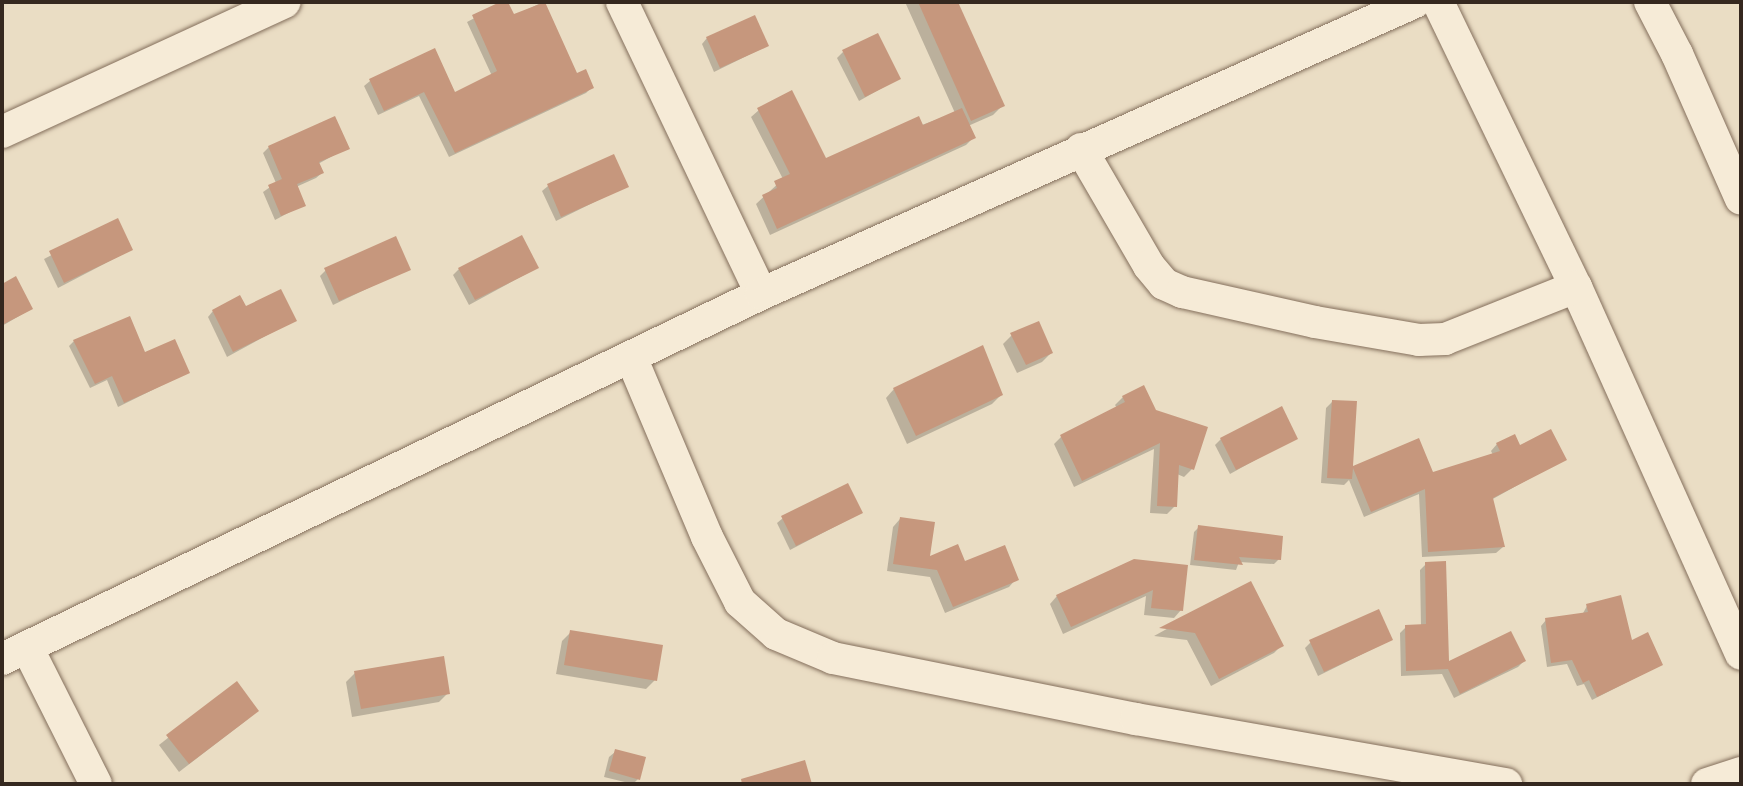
<!DOCTYPE html>
<style>
body{margin:0}
#map{position:relative;width:1743px;height:786px;overflow:hidden;background:#eaddc4;font-family:"Zilla Slab",serif}
div>[style]{position:absolute}
.shadow>*{inset:0;background:#0003}
.building>*{inset:0;background:#c6977d}
.roads{filter:drop-shadow(0 0 2px #846f5c) drop-shadow(0 0 2px #846f5c)}
.minor>*{height:32px;margin:-16px;padding:0 16px;transform-origin:16px;border-radius:16px;background:#f6ebd7}
span{translate:-50% -50%;white-space:nowrap;text-align:center;line-height:1.15;-webkit-text-stroke:8px #f2e7d3;paint-order:stroke}
.frame{position:absolute;inset:0;border:4px solid #35281f;pointer-events:none}
</style>
<div id="map">
<div class="shadow">
<div style="clip-path:polygon(505px 2px,513px 16px,543px 2px,576px 75px,592px 87px,586px 93px,449px 157px,419px 96px,378px 115px,364px 86px,370px 81px,454px 95px,492px 76px,467px 22px)"></div>
<div style="clip-path:polygon(905px 2px,956px 2px,1002px 106px,993px 115px,968px 126px,973px 138px,966px 145px,770px 235px,756px 204px,783px 179px,751px 117px,759px 110px,825px 160px,955px 113px)"></div>
<div style="clip-path:polygon(707px 38px,767px 46px,714px 72px,702px 44px)"></div>
<div style="clip-path:polygon(843px 52px,898px 79px,859px 101px,837px 58px)"></div>
<div style="clip-path:polygon(269px 147px,347px 148px,318px 164px,322px 173px,316px 178px,296px 187px,303px 205px,275px 220px,263px 192px,276px 183px,263px 153px)"></div>
<div style="clip-path:polygon(548px 186px,627px 186px,556px 221px,542px 191px)"></div>
<div style="clip-path:polygon(117px 221px,131px 250px,58px 288px,44px 259px)"></div>
<div style="clip-path:polygon(537px 268px,469px 305px,453px 275px,459px 269px)"></div>
<div style="clip-path:polygon(408px 269px,333px 305px,320px 276px,326px 270px)"></div>
<div style="clip-path:polygon(2px 286px,31px 309px,2px 326px)"></div>
<div style="clip-path:polygon(245px 309px,295px 320px,227px 357px,208px 317px,213px 311px)"></div>
<div style="clip-path:polygon(1012px 335px,1051px 353px,1042px 362px,1017px 373px,1003px 344px)"></div>
<div style="clip-path:polygon(74px 341px,144px 355px,187px 373px,118px 407px,107px 380px,90px 388px,69px 346px)"></div>
<div style="clip-path:polygon(894px 389px,1001px 395px,992px 404px,907px 444px,886px 398px)"></div>
<div style="clip-path:polygon(1123px 397px,1155px 411px,1192px 469px,1184px 477px,1177px 474px,1175px 506px,1167px 514px,1150px 513px,1154px 449px,1074px 487px,1054px 444px,1061px 437px,1117px 408px,1115px 405px)"></div>
<div style="clip-path:polygon(1332px 402px,1351px 469px,1418px 440px,1432px 474px,1493px 455px,1491px 451px,1497px 444px,1565px 459px,1491px 500px,1503px 547px,1496px 553px,1422px 557px,1419px 494px,1364px 517px,1349px 480px,1344px 485px,1321px 483px,1326px 408px)"></div>
<div style="clip-path:polygon(1295px 438px,1230px 474px,1215px 445px,1221px 439px)"></div>
<div style="clip-path:polygon(861px 513px,790px 550px,777px 523px,783px 518px)"></div>
<div style="clip-path:polygon(900px 519px,928px 559px,964px 563px,1016px 579px,1009px 587px,945px 613px,930px 577px,887px 571px,893px 527px)"></div>
<div style="clip-path:polygon(1199px 527px,1279px 559px,1274px 564px,1239px 562px,1236px 570px,1190px 565px,1194px 532px)"></div>
<div style="clip-path:polygon(1134px 561px,1181px 610px,1174px 618px,1144px 615px,1146px 596px,1063px 634px,1050px 604px,1057px 596px)"></div>
<div style="clip-path:polygon(1426px 564px,1447px 664px,1524px 661px,1518px 667px,1454px 698px,1442px 674px,1401px 676px,1400px 633px,1406px 627px,1421px 627px,1420px 570px)"></div>
<div style="clip-path:polygon(1250px 583px,1282px 645px,1274px 653px,1211px 686px,1187px 640px,1154px 636px)"></div>
<div style="clip-path:polygon(1587px 606px,1631px 642px,1661px 665px,1592px 700px,1584px 684px,1577px 686px,1567px 664px,1547px 667px,1541px 626px,1546px 620px,1582px 615px)"></div>
<div style="clip-path:polygon(571px 632px,655px 680px,646px 689px,556px 674px,562px 641px)"></div>
<div style="clip-path:polygon(1391px 640px,1318px 676px,1305px 648px,1311px 642px)"></div>
<div style="clip-path:polygon(355px 673px,448px 693px,439px 702px,352px 717px,346px 682px)"></div>
<div style="clip-path:polygon(236px 684px,248px 719px,179px 772px,159px 745px)"></div>
<div style="clip-path:polygon(615px 752px,638px 779px,633px 784px,604px 777px,609px 757px)"></div>
</div>
<div class="building">
<div style="clip-path:polygon(500px 2px,508px 2px,514px 14px,545px 2px,577px 73px,586px 69px,594px 88px,455px 153px,424px 92px,384px 111px,369px 79px,435px 48px,455px 92px,497px 71px,472px 15px)"></div>
<div style="clip-path:polygon(918px 2px,958px 2px,1005px 106px,971px 121px)"></div>
<div style="clip-path:polygon(755px 15px,769px 46px,720px 68px,706px 37px)"></div>
<div style="clip-path:polygon(878px 33px,901px 79px,865px 97px,842px 50px)"></div>
<div style="clip-path:polygon(792px 90px,826px 158px,919px 116px,923px 125px,962px 108px,976px 138px,777px 229px,762px 195px,777px 188px,774px 181px,790px 174px,757px 108px)"></div>
<div style="clip-path:polygon(335px 116px,350px 149px,319px 162px,324px 173px,297px 184px,306px 206px,281px 216px,268px 185px,282px 179px,268px 146px)"></div>
<div style="clip-path:polygon(614px 154px,629px 187px,561px 217px,547px 184px)"></div>
<div style="clip-path:polygon(118px 218px,133px 250px,64px 283px,49px 251px)"></div>
<div style="clip-path:polygon(522px 235px,539px 268px,475px 300px,458px 268px)"></div>
<div style="clip-path:polygon(396px 236px,411px 270px,339px 301px,324px 268px)"></div>
<div style="clip-path:polygon(16px 276px,33px 309px,2px 325px,2px 284px)"></div>
<div style="clip-path:polygon(281px 289px,297px 321px,233px 352px,212px 310px,240px 295px,246px 306px)"></div>
<div style="clip-path:polygon(130px 316px,145px 352px,175px 339px,190px 373px,124px 403px,112px 376px,95px 384px,73px 340px)"></div>
<div style="clip-path:polygon(1039px 321px,1053px 353px,1026px 365px,1010px 333px)"></div>
<div style="clip-path:polygon(983px 345px,1003px 395px,916px 436px,893px 388px)"></div>
<div style="clip-path:polygon(1144px 385px,1156px 410px,1208px 427px,1194px 470px,1179px 465px,1177px 507px,1157px 506px,1160px 443px,1082px 481px,1060px 435px,1125px 402px,1122px 396px)"></div>
<div style="clip-path:polygon(1332px 400px,1357px 401px,1353px 466px,1419px 438px,1433px 472px,1500px 451px,1496px 443px,1515px 434px,1520px 445px,1551px 429px,1567px 460px,1493px 498px,1505px 547px,1428px 552px,1425px 489px,1371px 512px,1353px 468px,1352px 479px,1327px 478px)"></div>
<div style="clip-path:polygon(1282px 406px,1298px 439px,1236px 470px,1220px 438px)"></div>
<div style="clip-path:polygon(848px 483px,863px 513px,796px 546px,781px 516px)"></div>
<div style="clip-path:polygon(900px 517px,935px 522px,930px 556px,958px 544px,965px 561px,1005px 545px,1019px 580px,953px 607px,937px 570px,893px 564px)"></div>
<div style="clip-path:polygon(1198px 525px,1283px 536px,1281px 560px,1239px 557px,1243px 565px,1194px 560px)"></div>
<div style="clip-path:polygon(1134px 559px,1188px 565px,1183px 611px,1151px 608px,1153px 590px,1071px 627px,1056px 595px)"></div>
<div style="clip-path:polygon(1446px 561px,1449px 661px,1511px 631px,1526px 661px,1460px 694px,1448px 669px,1406px 671px,1405px 625px,1426px 624px,1425px 562px)"></div>
<div style="clip-path:polygon(1251px 581px,1284px 646px,1219px 679px,1195px 633px,1159px 628px)"></div>
<div style="clip-path:polygon(1621px 595px,1632px 640px,1648px 632px,1663px 665px,1597px 697px,1589px 680px,1583px 683px,1572px 660px,1551px 663px,1545px 618px,1588px 612px,1586px 604px)"></div>
<div style="clip-path:polygon(1379px 609px,1393px 640px,1324px 672px,1309px 640px)"></div>
<div style="clip-path:polygon(570px 630px,663px 645px,657px 681px,564px 665px)"></div>
<div style="clip-path:polygon(444px 656px,450px 694px,361px 709px,354px 671px)"></div>
<div style="clip-path:polygon(237px 681px,259px 711px,189px 764px,166px 735px)"></div>
<div style="clip-path:polygon(615px 749px,646px 757px,640px 780px,609px 771px)"></div>
<div style="clip-path:polygon(805px 760px,812px 784px,742px 784px,741px 779px)"></div>
</div>
<div class="roads">
<div class="minor">
<div style="left:622px;top:2px;width:323px;rotate:64.5deg"></div>
<div style="left:1438px;top:2px;width:317px;rotate:64.2deg"></div>
<div style="left:1576px;top:287px;width:402px;rotate:65.8deg"></div>
<div style="left:1650px;top:2px;width:59px;rotate:62.6deg"></div>
<div style="left:1677px;top:54px;width:158px;rotate:66.2deg"></div>
<div style="left:2px;top:132px;width:311px;rotate:-24.7deg"></div>
<div style="left:1081px;top:149px;width:135px;rotate:59.8deg"></div>
<div style="left:1149px;top:266px;width:23px;rotate:50deg"></div>
<div style="left:1164px;top:284px;width:20px;rotate:24deg"></div>
<div style="left:1182px;top:292px;width:136px;rotate:12.7deg"></div>
<div style="left:1315px;top:322px;width:106px;rotate:9.8deg"></div>
<div style="left:1419px;top:340px;width:26px;rotate:-2deg"></div>
<div style="left:1445px;top:339px;width:141px;rotate:-21.7deg"></div>
<div style="left:631px;top:357px;width:195px;rotate:67.1deg"></div>
<div style="left:707px;top:537px;width:73px;rotate:63.1deg"></div>
<div style="left:740px;top:602px;width:48px;rotate:41.6deg"></div>
<div style="left:776px;top:634px;width:62px;rotate:22.8deg"></div>
<div style="left:833px;top:658px;width:309px;rotate:11.4deg"></div>
<div style="left:1136px;top:719px;width:376px;rotate:10deg"></div>
<div style="left:27px;top:647px;width:153px;rotate:63.3deg"></div>
<div style="left:2px;top:659px;width:842px;rotate:-25.68deg"></div>
<div style="left:761px;top:294px;width:716px;rotate:-24.06deg"></div>
<div style="left:1707px;top:784px;width:36px;rotate:-18deg"></div>
</div>
</div>
<div class="frame"></div>
</div>
